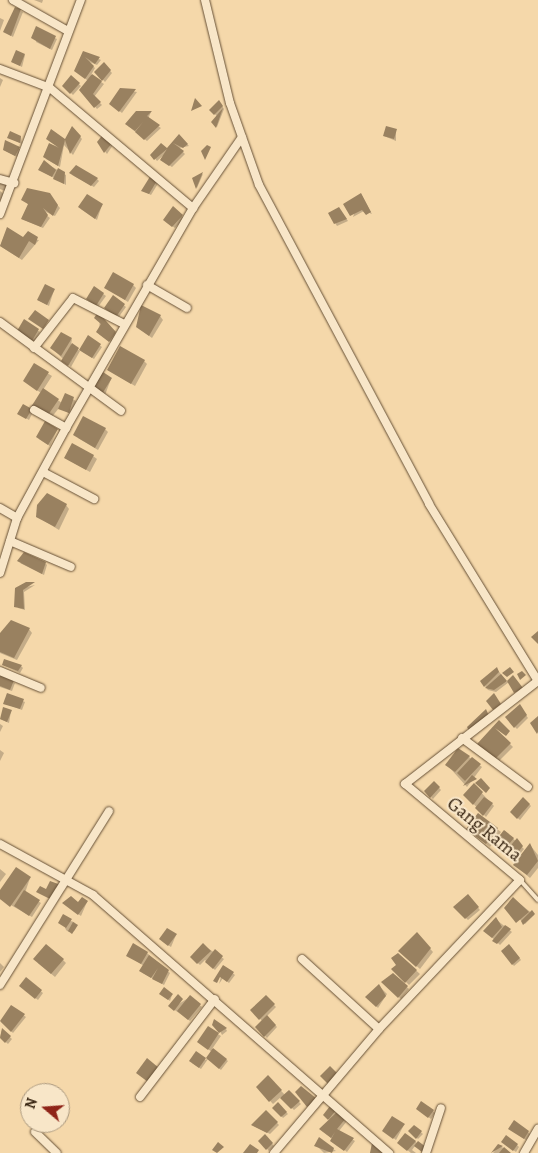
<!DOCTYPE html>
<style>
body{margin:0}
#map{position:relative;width:538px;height:1153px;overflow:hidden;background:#f5d8aa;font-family:Alegreya,serif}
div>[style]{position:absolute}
.shadow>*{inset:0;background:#0003}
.round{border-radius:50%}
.building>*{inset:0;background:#998160}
.roads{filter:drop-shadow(0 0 1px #665036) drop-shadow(0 0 1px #665036)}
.lane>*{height:4px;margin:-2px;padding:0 2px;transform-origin:2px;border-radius:2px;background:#f8e6c8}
.street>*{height:8px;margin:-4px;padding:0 4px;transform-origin:4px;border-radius:4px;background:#f8e6c8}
span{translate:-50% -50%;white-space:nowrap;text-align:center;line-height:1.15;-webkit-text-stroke:4px #f8e6c8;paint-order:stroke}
.street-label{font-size:19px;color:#362310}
.north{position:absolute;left:20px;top:1083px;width:50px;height:50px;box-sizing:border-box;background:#f8e6c8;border:1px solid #aa987e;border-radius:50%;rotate:288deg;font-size:14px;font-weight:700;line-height:20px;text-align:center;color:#362310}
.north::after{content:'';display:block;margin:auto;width:18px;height:22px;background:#8f2418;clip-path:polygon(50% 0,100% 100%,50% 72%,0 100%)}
</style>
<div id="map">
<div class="shadow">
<div style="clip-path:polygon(34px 0,43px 0,42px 3px)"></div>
<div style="clip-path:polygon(15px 8px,23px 12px,13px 37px,5px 32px)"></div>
<div style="clip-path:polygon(0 18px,4px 20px,0 31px)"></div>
<div style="clip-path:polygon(39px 31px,57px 39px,52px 50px,36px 42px)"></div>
<div style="clip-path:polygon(84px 52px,101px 60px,97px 65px,87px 61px,95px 68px,91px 75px,104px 84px,94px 97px,102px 105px,97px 109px,81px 90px,88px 81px,76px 70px)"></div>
<div style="clip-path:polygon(25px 55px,22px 67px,12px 62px)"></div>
<div style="clip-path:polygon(104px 64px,112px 73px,105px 82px,96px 72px)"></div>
<div style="clip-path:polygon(71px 77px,81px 86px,73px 95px,64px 86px)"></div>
<div style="clip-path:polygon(0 78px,3px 80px,0 87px)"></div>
<div style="clip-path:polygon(120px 89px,137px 92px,122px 113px,111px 104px)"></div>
<div style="clip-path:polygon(221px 104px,224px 109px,217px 127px,212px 122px,217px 116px,210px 110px)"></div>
<div style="clip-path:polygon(136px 112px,151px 112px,148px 119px,161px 128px,147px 141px,128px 126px)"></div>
<div style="clip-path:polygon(73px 128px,82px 139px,73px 155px,64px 145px,60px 167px,46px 159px,50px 144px,59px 147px,52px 131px,65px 141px)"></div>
<div style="clip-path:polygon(396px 130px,396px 141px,384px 136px)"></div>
<div style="clip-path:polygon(104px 135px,113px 145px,107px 154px,98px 142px)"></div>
<div style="clip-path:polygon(179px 136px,189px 146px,179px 148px,185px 154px,172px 167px,164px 162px,165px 154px,157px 161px,152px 155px,161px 144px,168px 150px)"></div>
<div style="clip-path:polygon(21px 137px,22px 144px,9px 138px)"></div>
<div style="clip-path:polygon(6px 142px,21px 150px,17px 157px,4px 150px)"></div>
<div style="clip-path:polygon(44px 162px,66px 175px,66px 185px,42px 171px)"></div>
<div style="clip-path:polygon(203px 174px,197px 188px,193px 178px)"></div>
<div style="clip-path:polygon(72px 175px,97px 179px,99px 181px,94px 187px)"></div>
<div style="clip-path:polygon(151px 177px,159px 182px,151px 195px,145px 192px)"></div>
<div style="clip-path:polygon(0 180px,7px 183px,5px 191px,0 189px)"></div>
<div style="clip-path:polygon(0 191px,4px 194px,1px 202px,0 201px)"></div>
<div style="clip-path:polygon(361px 194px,372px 214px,364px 211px,353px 217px)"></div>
<div style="clip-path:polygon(52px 199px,60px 208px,55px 216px,39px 209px,50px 218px,43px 228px,22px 219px,29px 205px,23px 200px)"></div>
<div style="clip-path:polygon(102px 205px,97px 220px,81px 209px)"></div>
<div style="clip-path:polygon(173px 207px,184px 218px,175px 228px,166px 222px)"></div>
<div style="clip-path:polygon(339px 208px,348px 221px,337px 226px,329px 213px)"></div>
<div style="clip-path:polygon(7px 229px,23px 238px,39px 240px,22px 260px,0 246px)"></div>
<div style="clip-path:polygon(133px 285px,136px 288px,128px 302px,106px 288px)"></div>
<div style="clip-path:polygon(95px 288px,106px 296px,98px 307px,89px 301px)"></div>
<div style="clip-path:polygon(54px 290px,49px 306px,38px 300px)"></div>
<div style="clip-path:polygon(114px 297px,126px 307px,118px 318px,108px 310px)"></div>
<div style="clip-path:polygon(100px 315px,117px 335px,112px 343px,99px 334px)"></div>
<div style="clip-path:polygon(160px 316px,163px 320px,152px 338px,137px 327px)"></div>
<div style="clip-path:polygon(24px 321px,40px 332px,34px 342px,20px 332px)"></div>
<div style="clip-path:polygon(88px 337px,102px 347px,94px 359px,83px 352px)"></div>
<div style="clip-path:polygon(72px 339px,71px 345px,80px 351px,71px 367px,53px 349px)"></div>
<div style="clip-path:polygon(144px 361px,147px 364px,135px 386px,108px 370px)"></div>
<div style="clip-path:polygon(34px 365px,52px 376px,43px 390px,62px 403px,65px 395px,76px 401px,71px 414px,59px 408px,51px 418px,35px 410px,41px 393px,24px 381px)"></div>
<div style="clip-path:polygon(111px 379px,105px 395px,97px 389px)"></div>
<div style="clip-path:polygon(23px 406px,33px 412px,29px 420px,21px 415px)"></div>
<div style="clip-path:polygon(105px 429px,108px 432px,98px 450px,78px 438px)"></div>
<div style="clip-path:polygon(57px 430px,50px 446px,39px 439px)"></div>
<div style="clip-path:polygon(93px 456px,97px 459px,90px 472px,65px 458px)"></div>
<div style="clip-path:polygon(66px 505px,69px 509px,59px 530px,38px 517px)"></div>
<div style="clip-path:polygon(20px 563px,45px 563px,47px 565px,44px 575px)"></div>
<div style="clip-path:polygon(35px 585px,24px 592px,25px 610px,18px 608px,17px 589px)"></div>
<div style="clip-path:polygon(29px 629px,32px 633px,17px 660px,0 653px,0 638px)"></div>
<div style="clip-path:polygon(3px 665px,21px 666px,23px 668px,20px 673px)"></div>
<div style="clip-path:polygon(497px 669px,507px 682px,513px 677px,524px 691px,517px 694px,509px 682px,496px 692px,488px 690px,485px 686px)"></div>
<div style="clip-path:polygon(0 676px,15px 683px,12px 691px,0 687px)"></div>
<div style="clip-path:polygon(8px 695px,25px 702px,22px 710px,4px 703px)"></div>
<div style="clip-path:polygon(521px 708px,528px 718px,517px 729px,515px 727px)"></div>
<div style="clip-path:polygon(11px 711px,9px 723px,0 719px)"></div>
<div style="clip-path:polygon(0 724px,3px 726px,0 732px)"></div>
<div style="clip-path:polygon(493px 727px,513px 747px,498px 762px,481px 747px)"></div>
<div style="clip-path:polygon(0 750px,4px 753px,0 761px)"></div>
<div style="clip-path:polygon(469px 757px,482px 767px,467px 787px,449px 767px)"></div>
<div style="clip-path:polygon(434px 782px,441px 790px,433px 799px,431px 797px)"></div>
<div style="clip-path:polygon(474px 785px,494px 806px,486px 817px,465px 795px)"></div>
<div style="clip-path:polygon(523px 798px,531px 806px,520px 820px,511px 812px)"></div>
<div style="clip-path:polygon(497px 829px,501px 832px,490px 847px,471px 832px)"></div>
<div style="clip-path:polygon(505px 831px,524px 849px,516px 859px,498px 840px)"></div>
<div style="clip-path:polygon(530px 845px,538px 855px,538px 868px,530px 878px,518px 868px)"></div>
<div style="clip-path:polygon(0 869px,6px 874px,0 882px)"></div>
<div style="clip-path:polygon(30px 878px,25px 893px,41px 903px,32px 917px,0 899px,0 893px)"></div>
<div style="clip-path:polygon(468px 896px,480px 910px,468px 920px,455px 908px)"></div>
<div style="clip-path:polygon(514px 899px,534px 915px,525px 924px,506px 908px)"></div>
<div style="clip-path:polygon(87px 902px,81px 916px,66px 905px,79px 904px)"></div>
<div class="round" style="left:64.5px;top:920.5px;width:11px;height:11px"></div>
<div style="clip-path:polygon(498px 921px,512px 932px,500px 945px,485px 931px)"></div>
<div style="clip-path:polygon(176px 935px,171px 947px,162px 941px)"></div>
<div style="clip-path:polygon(420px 937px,433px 952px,420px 969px,400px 951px)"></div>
<div style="clip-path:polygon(203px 945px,224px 959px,215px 970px,205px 960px,200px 965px,191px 957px)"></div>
<div style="clip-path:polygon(511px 947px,521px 960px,514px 966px,502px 951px)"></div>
<div style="clip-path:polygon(147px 953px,170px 973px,164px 985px,143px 973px,144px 966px,130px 957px)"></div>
<div style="clip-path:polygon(398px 954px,420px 974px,409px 985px,393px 969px,398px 966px)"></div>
<div style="clip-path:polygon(63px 960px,66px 963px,55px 977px,38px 963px)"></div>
<div style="clip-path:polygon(0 963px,4px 967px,0 972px)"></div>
<div style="clip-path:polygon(224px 966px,235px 975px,229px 983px,223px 978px,219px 984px)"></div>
<div style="clip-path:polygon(393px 975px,409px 989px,401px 999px,383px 982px)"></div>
<div style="clip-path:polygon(26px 979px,43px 993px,38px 1000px,22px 987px)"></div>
<div style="clip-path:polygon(379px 986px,387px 994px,378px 1008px,367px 997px)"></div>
<div style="clip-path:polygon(172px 995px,170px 1001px,163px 996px)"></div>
<div style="clip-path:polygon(190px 997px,202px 1007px,190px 1021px,172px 1008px)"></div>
<div style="clip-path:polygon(266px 997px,276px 1007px,267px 1016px,277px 1027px,267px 1038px,257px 1027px,263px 1022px,252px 1010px)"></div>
<div style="clip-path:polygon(12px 1007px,26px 1017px,13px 1033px,1px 1022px)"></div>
<div style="clip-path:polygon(215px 1021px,226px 1029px,227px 1031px,222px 1035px)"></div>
<div style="clip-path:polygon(208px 1028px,221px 1036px,212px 1049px,228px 1061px,221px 1070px,208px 1059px,201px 1069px,192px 1063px,196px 1053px,206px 1060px,212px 1052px,201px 1044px)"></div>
<div style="clip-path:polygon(2px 1030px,12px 1039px,8px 1044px,0 1037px)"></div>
<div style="clip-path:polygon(268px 1077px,285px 1095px,289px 1091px,301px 1104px,294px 1110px,281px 1097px,273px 1104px,257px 1087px)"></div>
<div style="clip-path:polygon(278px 1104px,288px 1114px,283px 1118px,274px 1108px)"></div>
<div style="clip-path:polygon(336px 1110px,347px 1121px,339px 1131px,355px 1141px,347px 1152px,321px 1129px,330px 1120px,325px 1115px)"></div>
<div style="clip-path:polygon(419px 1110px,433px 1111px,435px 1113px,431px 1119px)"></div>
<div style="clip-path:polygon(266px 1111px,279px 1125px,270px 1134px,252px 1125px)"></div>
<div style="clip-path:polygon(404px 1125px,396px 1140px,386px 1132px)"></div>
<div style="clip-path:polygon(414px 1126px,423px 1134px,418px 1139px,410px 1131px)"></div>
<div style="clip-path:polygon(509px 1129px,528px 1132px,530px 1134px,526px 1140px)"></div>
<div style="clip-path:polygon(405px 1134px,416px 1142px,423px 1152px,415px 1146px,412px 1150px,416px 1153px,411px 1153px,399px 1143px)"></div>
<div style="clip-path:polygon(265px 1136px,274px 1146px,269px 1151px,260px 1141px)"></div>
<div style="clip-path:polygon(505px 1144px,517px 1145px,519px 1147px,516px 1152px)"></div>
<div style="clip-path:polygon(316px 1145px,333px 1149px,336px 1151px,324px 1153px)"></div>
<div style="clip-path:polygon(499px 1146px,502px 1147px,509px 1153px,493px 1153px)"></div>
</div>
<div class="building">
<div style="clip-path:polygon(15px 7px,21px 9px,11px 36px,3px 32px)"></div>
<div style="clip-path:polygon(36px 26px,56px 36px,50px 49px,31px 38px)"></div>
<div style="clip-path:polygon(16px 50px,25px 54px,20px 66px,11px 62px)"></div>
<div style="clip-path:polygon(83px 51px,100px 57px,95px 64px,85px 57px,94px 66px,85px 79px,74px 71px)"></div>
<div style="clip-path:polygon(104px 62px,111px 70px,102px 81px,94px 72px)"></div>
<div style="clip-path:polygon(92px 74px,102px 81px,93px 94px,101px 102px,94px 108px,79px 90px)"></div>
<div style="clip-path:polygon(71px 75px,80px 83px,70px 94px,62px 86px)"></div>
<div style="clip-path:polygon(120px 88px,136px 89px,119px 112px,109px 104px)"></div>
<div style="clip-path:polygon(195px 98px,202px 106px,191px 111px)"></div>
<div style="clip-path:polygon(219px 100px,223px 106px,214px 115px,209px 110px)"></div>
<div style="clip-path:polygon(223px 108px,216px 128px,211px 122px)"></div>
<div style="clip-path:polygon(136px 111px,152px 111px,147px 116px,160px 125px,144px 140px,135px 132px,143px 122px,135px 131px,125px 124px)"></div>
<div style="clip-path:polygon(72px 126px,81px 136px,70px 154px,65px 140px,58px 166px,43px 157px,49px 143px,59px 148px,46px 139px,51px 129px,65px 139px)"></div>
<div style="clip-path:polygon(386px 126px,397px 129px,394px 139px,383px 136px)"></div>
<div style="clip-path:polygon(10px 131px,21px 136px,20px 143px,7px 138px)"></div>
<div style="clip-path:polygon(104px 133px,112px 143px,104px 153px,97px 142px)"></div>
<div style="clip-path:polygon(179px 134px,188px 144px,183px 148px,173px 143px,184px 151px,169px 166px,160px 160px,167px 149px,154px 160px,150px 155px,161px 143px,167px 148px)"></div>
<div style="clip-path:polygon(5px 140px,20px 147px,15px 156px,3px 150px)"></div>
<div style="clip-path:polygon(207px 145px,211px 147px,205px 160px,201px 151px)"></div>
<div style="clip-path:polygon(44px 160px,56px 170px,52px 177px,38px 170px)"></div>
<div style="clip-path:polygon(76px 165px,98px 178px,91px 186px,69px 173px)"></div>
<div style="clip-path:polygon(58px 168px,65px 172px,64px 184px,53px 179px)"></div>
<div style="clip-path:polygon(203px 172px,196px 189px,192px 178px)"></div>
<div style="clip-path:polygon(151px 175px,158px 179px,149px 194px,141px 191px)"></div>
<div style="clip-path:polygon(27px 188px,50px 193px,58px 205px,53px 216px,43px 208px,48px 215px,41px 227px,21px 219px,28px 204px,21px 200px)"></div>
<div style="clip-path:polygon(361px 193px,371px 212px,366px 215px,362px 210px,350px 216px,343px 204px)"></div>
<div style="clip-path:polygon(87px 194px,103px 204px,95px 219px,78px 207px)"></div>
<div style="clip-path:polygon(173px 206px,183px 215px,172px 227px,163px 220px)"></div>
<div style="clip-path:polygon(339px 207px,347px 219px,334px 224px,328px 213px)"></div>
<div style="clip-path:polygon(7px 227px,23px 237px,28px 231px,38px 237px,35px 245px,29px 241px,19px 258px,0 246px)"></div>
<div style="clip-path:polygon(113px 272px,134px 284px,125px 300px,104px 288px)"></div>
<div style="clip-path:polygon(45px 284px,55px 289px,47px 305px,37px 300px)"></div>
<div style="clip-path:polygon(94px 286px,104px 293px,96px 306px,86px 299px)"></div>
<div style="clip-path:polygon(113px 295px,125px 304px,116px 317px,104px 308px)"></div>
<div style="clip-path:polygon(141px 305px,161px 315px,149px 336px,136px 327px)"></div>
<div style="clip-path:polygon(35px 310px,49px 320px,43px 329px,28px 319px)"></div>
<div style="clip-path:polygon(98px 312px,116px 332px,109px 342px,96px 332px,101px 324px,94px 318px)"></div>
<div style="clip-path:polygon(24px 319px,39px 329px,32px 341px,17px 331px)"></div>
<div style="clip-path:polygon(61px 332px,72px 338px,61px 356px,50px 348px)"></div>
<div style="clip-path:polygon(88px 335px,101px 344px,92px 358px,79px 350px)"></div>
<div style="clip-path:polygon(72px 343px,79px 348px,68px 366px,61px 361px)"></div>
<div style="clip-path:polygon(120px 346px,145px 360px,131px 384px,107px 370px)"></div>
<div style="clip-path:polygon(34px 363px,49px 372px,37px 391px,23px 381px)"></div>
<div style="clip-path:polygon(103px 372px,112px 378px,102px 394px,93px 387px)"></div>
<div style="clip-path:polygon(43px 388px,59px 399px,48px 415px,31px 407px)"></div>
<div style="clip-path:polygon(65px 393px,74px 397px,69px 413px,58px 409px)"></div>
<div style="clip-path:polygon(23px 404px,32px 409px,26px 419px,17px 414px)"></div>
<div style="clip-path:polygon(83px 416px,106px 428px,95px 448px,73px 435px)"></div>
<div style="clip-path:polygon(45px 421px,58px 429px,48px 445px,36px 437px)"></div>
<div style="clip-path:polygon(72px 443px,94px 455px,86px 470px,64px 458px)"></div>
<div style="clip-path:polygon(47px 493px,67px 504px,55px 527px,36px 517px,37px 505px)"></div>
<div style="clip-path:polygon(24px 552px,46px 562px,42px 574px,17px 561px)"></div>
<div style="clip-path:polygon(26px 582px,35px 582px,23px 590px,24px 609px,14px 607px,15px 588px)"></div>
<div style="clip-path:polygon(11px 620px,30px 628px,14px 658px,0 652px,0 633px)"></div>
<div style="clip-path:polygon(538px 631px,538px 644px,531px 637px)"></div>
<div style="clip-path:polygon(4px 659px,22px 665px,18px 671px,2px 665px)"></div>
<div style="clip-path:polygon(497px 667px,499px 672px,484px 687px,480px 681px)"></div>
<div style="clip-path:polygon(510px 667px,514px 672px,507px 677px,502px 673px)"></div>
<div style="clip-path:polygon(522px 671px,526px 675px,520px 680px,517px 674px)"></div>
<div style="clip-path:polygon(0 674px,14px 680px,10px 690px,0 686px)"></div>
<div style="clip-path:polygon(501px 674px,507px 681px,494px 690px,485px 688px)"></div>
<div style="clip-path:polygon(513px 675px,523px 688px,514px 693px,507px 681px)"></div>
<div style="clip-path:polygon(7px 693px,24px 699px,20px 709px,3px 704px)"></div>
<div style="clip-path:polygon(494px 693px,501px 704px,493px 710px,486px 701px)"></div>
<div style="clip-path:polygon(520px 704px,527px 715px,514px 728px,505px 717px)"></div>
<div style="clip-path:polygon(3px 707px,12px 710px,7px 722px,0 719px)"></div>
<div style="clip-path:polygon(486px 709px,489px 716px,469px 731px,467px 727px)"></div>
<div style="clip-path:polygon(538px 716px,538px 732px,537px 734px,530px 723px)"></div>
<div style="clip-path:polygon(499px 720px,510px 731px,506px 736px,495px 728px,511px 743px,495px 759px,477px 744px)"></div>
<div style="clip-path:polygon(458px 748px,470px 756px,455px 772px,445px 765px)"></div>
<div style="clip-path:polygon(472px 757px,481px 764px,465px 781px,457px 773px)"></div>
<div style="clip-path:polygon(472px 775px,477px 779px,463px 786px)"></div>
<div style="clip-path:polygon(481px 778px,490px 788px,486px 793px,475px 783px)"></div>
<div style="clip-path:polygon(434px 781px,440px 787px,430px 798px,424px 791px)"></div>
<div style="clip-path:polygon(474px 783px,483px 792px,473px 805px,463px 795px)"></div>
<div style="clip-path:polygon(484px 797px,493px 803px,483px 816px,475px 808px)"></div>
<div style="clip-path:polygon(523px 797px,530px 804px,517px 819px,510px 812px)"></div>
<div style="clip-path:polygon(478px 813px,498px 828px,486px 844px,466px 829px)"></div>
<div style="clip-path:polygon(504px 830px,514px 838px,505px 849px,496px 840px)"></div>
<div style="clip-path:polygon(517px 838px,523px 846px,513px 859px,506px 851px)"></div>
<div style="clip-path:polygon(530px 843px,538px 861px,527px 875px,513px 865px)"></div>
<div style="clip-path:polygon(16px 867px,31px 877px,10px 907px,0 899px,0 890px)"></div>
<div style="clip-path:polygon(50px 881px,61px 885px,52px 900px,36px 892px,40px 886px,46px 889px)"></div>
<div style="clip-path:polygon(24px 890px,40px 900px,29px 916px,14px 906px)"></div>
<div style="clip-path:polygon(468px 894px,479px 907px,465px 919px,453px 907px)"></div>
<div style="clip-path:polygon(71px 896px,78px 902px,82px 897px,88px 901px,78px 915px,62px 903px)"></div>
<div style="clip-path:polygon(513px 897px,529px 912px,516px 923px,504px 908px)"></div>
<div style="clip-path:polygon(532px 910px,535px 914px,523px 925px,521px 921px)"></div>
<div style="clip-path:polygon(63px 914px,72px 919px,66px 928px,58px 923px)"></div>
<div style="clip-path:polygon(496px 917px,502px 927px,492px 938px,483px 931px)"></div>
<div style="clip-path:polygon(73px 922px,78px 925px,72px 934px,68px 931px)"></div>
<div style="clip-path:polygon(505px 925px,511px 929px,497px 944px,492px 941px)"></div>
<div style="clip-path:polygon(167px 928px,177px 934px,168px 946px,159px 939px)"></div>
<div style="clip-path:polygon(417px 932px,431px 948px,416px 967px,398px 951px)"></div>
<div style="clip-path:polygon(133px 943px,148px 952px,141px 964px,126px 956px)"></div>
<div style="clip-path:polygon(203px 943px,211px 951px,197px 964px,190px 957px)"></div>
<div style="clip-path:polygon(46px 944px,64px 959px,51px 974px,33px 959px)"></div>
<div style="clip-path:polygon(509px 944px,520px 958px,512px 965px,501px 951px)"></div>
<div style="clip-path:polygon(215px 949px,223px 956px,213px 969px,205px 962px)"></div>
<div style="clip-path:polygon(398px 953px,417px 970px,405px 983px,391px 969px,396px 965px,391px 958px)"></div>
<div style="clip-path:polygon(149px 955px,169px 970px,162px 984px,152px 979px,158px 968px,151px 978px,139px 971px)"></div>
<div style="clip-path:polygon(223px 965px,234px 972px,227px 982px,220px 977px,217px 983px,213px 981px)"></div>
<div style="clip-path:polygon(393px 973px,408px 986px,398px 998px,381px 982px)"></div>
<div style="clip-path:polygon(26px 977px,42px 990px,35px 999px,19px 986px)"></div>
<div style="clip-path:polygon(379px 984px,386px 996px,376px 1007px,365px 997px)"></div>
<div style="clip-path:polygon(164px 987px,173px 994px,168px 1000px,159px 994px)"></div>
<div style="clip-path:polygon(178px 994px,183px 999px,174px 1011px,168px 1006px)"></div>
<div style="clip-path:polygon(190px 995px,201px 1004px,188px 1020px,177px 1011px)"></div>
<div style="clip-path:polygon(266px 995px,275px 1004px,259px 1020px,250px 1010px)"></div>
<div style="clip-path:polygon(11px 1005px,25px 1014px,11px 1032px,0 1021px)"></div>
<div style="clip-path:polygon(267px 1015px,276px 1025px,264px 1037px,255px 1027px)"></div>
<div style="clip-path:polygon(214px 1019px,227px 1028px,219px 1033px,212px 1025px)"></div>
<div style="clip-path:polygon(208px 1026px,219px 1033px,208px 1050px,197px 1042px)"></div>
<div style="clip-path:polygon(2px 1028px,11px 1036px,5px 1043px,0 1038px)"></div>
<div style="clip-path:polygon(213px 1048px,227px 1059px,219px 1069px,206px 1058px)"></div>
<div style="clip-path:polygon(196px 1051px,206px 1058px,199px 1068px,189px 1061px)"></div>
<div style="clip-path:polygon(147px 1058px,159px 1068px,148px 1082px,136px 1073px)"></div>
<div style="clip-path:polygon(330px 1066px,337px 1073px,328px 1084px,320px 1076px)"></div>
<div style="clip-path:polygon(268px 1075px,282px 1090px,269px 1102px,256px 1087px)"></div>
<div style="clip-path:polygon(301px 1086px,317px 1099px,307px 1107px,295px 1092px)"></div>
<div style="clip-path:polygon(289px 1090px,300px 1101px,291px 1109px,280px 1098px)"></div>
<div style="clip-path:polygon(421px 1101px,434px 1110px,428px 1118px,416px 1109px)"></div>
<div style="clip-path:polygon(278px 1102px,287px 1112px,281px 1117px,272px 1108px)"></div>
<div style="clip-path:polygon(330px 1106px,337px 1109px,328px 1120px,323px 1115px)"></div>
<div style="clip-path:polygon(266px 1110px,278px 1122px,267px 1133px,251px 1125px)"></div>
<div style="clip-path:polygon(337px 1112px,346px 1118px,337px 1129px,354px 1138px,344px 1151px,330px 1141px,335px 1132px,331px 1138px,319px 1129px)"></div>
<div style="clip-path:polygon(392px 1116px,405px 1124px,393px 1139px,382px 1131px)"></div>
<div style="clip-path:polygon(514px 1120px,529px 1131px,524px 1139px,508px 1129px)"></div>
<div style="clip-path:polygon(414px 1125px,422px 1131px,416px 1139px,408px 1131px)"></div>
<div style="clip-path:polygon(405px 1133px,416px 1141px,407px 1151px,397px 1143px)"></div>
<div style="clip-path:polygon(265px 1134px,273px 1143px,266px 1150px,258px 1141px)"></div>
<div style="clip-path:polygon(506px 1135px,518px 1144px,513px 1151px,501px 1142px)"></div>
<div style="clip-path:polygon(319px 1137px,334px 1148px,332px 1153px,314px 1146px)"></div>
<div style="clip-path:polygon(418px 1141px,426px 1147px,422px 1152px,414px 1146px)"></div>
<div style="clip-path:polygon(218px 1142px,224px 1147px,217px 1153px,212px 1150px)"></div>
<div style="clip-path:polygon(372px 1143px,384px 1153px,370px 1153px)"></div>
<div style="clip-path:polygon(250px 1144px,259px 1150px,257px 1153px,243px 1153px)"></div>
<div style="clip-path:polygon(498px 1144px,503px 1146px,491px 1153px)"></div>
<div style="clip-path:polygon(504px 1147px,511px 1153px,499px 1153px)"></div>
</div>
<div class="roads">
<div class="lane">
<div style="left:520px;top:880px;width:27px;rotate:48deg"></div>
</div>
<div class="street">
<div style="left:13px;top:0;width:63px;rotate:29.4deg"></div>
<div style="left:205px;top:0;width:106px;rotate:76.4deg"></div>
<div style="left:230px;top:103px;width:87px;rotate:70.5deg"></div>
<div style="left:259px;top:185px;width:361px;rotate:61.9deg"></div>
<div style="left:429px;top:504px;width:208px;rotate:58.4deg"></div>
<div style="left:0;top:69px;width:53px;rotate:20.8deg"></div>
<div style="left:50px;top:88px;width:187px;rotate:40deg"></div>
<div style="left:0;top:179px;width:15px;rotate:16deg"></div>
<div style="left:0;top:214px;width:229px;rotate:-69.3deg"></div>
<div style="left:147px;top:285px;width:46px;rotate:29.9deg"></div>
<div style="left:0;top:322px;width:150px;rotate:36.3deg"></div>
<div style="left:34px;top:348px;width:63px;rotate:-52deg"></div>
<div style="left:73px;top:298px;width:57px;rotate:27deg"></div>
<div style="left:34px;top:410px;width:37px;rotate:29deg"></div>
<div style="left:43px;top:472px;width:58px;rotate:27.9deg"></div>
<div style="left:0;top:508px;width:20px;rotate:30deg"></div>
<div style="left:10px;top:541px;width:66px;rotate:23.1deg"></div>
<div style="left:0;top:573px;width:58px;rotate:-72.8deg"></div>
<div style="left:17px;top:518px;width:102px;rotate:-61.4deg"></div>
<div style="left:66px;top:428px;width:254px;rotate:-60deg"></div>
<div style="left:193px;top:208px;width:86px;rotate:-55.4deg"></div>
<div style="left:0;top:671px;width:44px;rotate:22.5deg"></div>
<div style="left:462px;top:738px;width:82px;rotate:36.6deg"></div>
<div style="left:0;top:844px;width:106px;rotate:28.7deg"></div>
<div style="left:93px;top:895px;width:393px;rotate:41.1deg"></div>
<div style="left:302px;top:959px;width:104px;rotate:42.3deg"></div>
<div style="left:0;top:985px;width:205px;rotate:-57.9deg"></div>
<div style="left:140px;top:1097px;width:123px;rotate:-52.6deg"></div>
<div style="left:35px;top:1132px;width:30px;rotate:44deg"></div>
<div style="left:274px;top:1153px;width:162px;rotate:-49.7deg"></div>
<div style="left:379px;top:1029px;width:205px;rotate:-46.6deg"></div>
<div style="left:520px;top:880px;width:150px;rotate:-140.1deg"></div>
<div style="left:405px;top:784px;width:168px;rotate:-37.8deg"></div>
<div style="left:426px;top:1153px;width:47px;rotate:-71.6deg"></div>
<div style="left:524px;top:1153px;width:28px;rotate:-60deg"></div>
</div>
</div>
<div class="street-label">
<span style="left:484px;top:830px;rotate:39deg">Gang Rama</span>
</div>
<div class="north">N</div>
</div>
